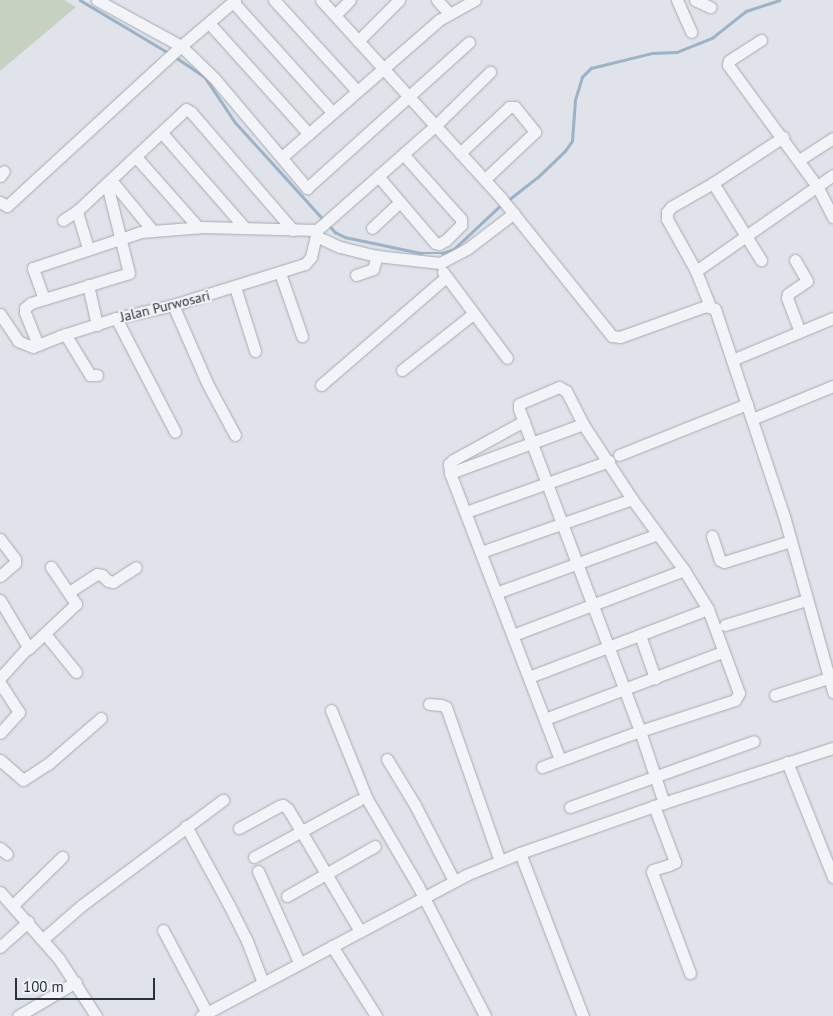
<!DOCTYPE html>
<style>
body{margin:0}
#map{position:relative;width:833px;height:1016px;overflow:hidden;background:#e0e3e9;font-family:"PT Sans",sans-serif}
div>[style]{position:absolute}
.green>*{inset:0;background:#c6d2c1}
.stream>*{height:2.5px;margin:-1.25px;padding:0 1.25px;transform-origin:1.25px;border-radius:1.25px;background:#9cb2c7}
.roads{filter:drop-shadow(0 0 1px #a5aab3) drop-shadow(0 0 1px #a5aab3)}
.minor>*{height:11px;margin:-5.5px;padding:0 5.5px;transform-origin:5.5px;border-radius:5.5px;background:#f3f4f7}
span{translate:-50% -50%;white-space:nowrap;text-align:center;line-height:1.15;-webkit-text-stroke:4px #f0f2f6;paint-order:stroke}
.street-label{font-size:14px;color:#29313f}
.scale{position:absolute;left:15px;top:978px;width:140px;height:22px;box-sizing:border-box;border:2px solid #29313f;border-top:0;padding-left:6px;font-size:15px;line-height:18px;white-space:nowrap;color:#29313f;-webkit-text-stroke:4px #f0f2f6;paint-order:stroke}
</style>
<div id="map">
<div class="green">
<div style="clip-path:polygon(0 0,64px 0,76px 7px,0 71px)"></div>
</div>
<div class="stream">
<div style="left:80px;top:0;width:104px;rotate:30.8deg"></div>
<div style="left:174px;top:56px;width:37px;rotate:34deg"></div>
<div style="left:205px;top:77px;width:54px;rotate:56.3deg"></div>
<div style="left:235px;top:122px;width:132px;rotate:47.8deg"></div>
<div style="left:507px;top:201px;width:39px;rotate:-38deg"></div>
<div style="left:538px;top:177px;width:37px;rotate:-44deg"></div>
<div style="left:565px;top:151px;width:12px;rotate:-55deg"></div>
<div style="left:572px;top:141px;width:41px;rotate:-85.8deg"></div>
<div style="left:575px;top:100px;width:24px;rotate:-73deg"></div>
<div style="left:582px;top:77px;width:13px;rotate:-45deg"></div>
<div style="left:591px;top:68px;width:63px;rotate:-13.8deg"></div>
<div style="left:652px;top:53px;width:25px;rotate:-2deg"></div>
<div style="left:677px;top:52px;width:38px;rotate:-22deg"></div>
<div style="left:712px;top:38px;width:43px;rotate:-38.5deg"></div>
<div style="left:746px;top:11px;width:35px;rotate:-18deg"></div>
<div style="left:328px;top:224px;width:11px;rotate:49deg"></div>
<div style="left:335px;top:232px;width:11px;rotate:27deg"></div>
<div style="left:345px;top:237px;width:78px;rotate:11.9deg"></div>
<div style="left:421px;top:253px;width:21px"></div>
<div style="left:442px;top:253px;width:13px;rotate:-18deg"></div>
<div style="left:454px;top:249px;width:66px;rotate:-43.2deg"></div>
</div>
<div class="roads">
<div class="minor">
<div style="left:97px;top:0;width:96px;rotate:28.7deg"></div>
<div style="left:181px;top:46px;width:47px;rotate:44.1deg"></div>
<div style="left:215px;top:79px;width:143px;rotate:49.8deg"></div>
<div style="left:307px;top:188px;width:218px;rotate:-42deg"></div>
<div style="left:274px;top:0;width:123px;rotate:47.6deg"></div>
<div style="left:321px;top:0;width:268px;rotate:47.7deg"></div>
<div style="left:501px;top:198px;width:177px;rotate:51.2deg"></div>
<div style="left:612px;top:336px;width:8px;rotate:7deg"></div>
<div style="left:620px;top:337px;width:91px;rotate:-19.8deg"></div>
<div style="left:706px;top:306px;width:9px;rotate:18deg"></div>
<div style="left:715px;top:309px;width:218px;rotate:71.6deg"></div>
<div style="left:784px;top:516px;width:183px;rotate:74.4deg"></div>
<div style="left:437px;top:0;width:18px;rotate:47deg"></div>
<div style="left:677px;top:0;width:35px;rotate:66deg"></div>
<div style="left:695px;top:0;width:17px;rotate:25deg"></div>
<div style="left:233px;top:2px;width:149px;rotate:48deg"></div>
<div style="left:335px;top:15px;width:21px;rotate:-45deg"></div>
<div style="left:209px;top:23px;width:149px;rotate:48deg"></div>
<div style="left:761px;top:40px;width:38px;rotate:147deg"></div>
<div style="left:729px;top:61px;width:4px;rotate:104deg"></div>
<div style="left:728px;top:65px;width:150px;rotate:53.7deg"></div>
<div style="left:817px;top:186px;width:35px;rotate:63deg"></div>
<div style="left:358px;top:41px;width:58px;rotate:-45deg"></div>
<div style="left:162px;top:133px;width:126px;rotate:48.9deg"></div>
<div style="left:460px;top:153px;width:67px;rotate:-43.2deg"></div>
<div style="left:509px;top:107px;width:6px"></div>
<div style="left:515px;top:107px;width:32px;rotate:51deg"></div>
<div style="left:535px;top:132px;width:69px;rotate:136.8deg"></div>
<div style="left:136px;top:157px;width:94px;rotate:48.5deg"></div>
<div style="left:282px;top:157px;width:208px;rotate:-41.1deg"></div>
<div style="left:439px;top:20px;width:41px;rotate:-29.1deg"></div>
<div style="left:799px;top:160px;width:40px;rotate:-32.9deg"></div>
<div style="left:0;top:176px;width:6px;rotate:-51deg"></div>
<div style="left:378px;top:176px;width:88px;rotate:49.6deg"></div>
<div style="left:435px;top:243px;width:4px;rotate:14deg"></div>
<div style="left:439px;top:244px;width:8px;rotate:-30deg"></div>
<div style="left:446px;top:240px;width:21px;rotate:-45deg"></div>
<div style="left:461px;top:225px;width:6px;rotate:-90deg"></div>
<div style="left:461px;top:219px;width:87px;rotate:-131.7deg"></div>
<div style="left:111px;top:180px;width:65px;rotate:50.6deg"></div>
<div style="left:713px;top:183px;width:91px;rotate:58.1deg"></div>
<div style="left:0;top:202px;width:8px;rotate:30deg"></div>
<div style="left:7px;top:206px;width:236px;rotate:-42.6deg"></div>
<div style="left:181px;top:46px;width:71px;rotate:-40.4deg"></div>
<div style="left:63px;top:220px;width:17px;rotate:-33deg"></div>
<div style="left:372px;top:228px;width:38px;rotate:-43deg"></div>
<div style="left:316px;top:236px;width:26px;rotate:25deg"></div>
<div style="left:340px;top:247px;width:38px;rotate:14deg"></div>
<div style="left:88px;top:248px;width:39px;rotate:-107deg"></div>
<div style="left:77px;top:211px;width:149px;rotate:-43.1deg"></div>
<div style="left:186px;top:109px;width:6px;rotate:31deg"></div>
<div style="left:191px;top:112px;width:156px;rotate:49.2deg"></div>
<div style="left:795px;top:260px;width:24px;rotate:60deg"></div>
<div style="left:807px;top:281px;width:23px;rotate:146deg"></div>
<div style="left:788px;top:294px;width:4px;rotate:104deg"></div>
<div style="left:787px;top:298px;width:36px;rotate:69deg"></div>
<div style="left:696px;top:271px;width:167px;rotate:-35deg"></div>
<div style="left:443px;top:272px;width:107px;rotate:53.3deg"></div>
<div style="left:280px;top:273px;width:67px;rotate:70.8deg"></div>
<div style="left:356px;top:275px;width:18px;rotate:-19deg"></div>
<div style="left:373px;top:269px;width:14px;rotate:-73deg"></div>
<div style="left:377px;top:256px;width:63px;rotate:6.3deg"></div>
<div style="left:440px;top:263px;width:4px;rotate:-27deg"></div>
<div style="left:444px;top:261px;width:26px;rotate:-28deg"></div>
<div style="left:467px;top:249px;width:59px;rotate:-37.5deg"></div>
<div style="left:88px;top:285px;width:41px;rotate:77.3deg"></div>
<div style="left:235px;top:287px;width:67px;rotate:72.6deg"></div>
<div style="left:44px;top:299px;width:33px;rotate:-110deg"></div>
<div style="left:33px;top:268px;width:114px;rotate:-18.4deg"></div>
<div style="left:141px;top:232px;width:62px;rotate:-4.6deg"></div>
<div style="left:203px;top:227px;width:114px;rotate:1.5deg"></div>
<div style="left:173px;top:305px;width:85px;rotate:66.4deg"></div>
<div style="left:207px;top:383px;width:59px;rotate:61.7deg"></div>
<div style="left:710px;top:306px;width:38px;rotate:-112deg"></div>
<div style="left:696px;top:271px;width:60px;rotate:-119.1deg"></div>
<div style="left:667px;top:219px;width:7px;rotate:-90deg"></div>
<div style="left:667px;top:212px;width:6px;rotate:-51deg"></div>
<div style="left:671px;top:207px;width:48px;rotate:-29.7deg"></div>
<div style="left:713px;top:183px;width:84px;rotate:-33.3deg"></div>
<div style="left:0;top:314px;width:32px;rotate:56deg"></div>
<div style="left:18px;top:341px;width:16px;rotate:22deg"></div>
<div style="left:33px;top:347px;width:29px;rotate:-22deg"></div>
<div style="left:60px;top:336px;width:59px;rotate:-17.8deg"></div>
<div style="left:116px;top:318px;width:58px;rotate:-12.8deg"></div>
<div style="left:173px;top:305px;width:138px;rotate:-17.3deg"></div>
<div style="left:305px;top:264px;width:9px;rotate:-49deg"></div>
<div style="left:311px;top:257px;width:28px;rotate:-77deg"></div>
<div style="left:317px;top:230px;width:159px;rotate:-41.4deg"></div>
<div style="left:436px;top:125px;width:76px;rotate:-44.5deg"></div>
<div style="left:116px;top:318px;width:128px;rotate:62.6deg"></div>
<div style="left:65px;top:334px;width:48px;rotate:58.6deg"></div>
<div style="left:90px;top:375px;width:7px"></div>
<div style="left:38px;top:345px;width:35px;rotate:-112deg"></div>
<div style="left:25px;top:312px;width:4px;rotate:-90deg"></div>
<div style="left:25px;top:308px;width:8px;rotate:-40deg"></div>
<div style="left:31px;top:303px;width:102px;rotate:-17deg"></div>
<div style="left:129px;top:273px;width:92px;rotate:-103.9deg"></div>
<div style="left:732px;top:360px;width:109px;rotate:-22.6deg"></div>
<div style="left:402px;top:370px;width:90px;rotate:-38.3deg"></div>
<div style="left:321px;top:385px;width:165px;rotate:-40.8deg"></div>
<div style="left:752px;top:419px;width:87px;rotate:-22.2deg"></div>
<div style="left:524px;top:421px;width:81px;rotate:151.2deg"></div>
<div style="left:453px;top:460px;width:6px;rotate:135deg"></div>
<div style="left:449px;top:464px;width:9px;rotate:84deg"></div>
<div style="left:450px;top:473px;width:307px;rotate:69deg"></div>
<div style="left:619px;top:455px;width:138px;rotate:-21.7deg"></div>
<div style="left:450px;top:473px;width:142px;rotate:-20.2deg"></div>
<div style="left:466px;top:512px;width:152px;rotate:-19.6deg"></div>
<div style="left:712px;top:536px;width:25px;rotate:72deg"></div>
<div style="left:720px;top:560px;width:4px;rotate:27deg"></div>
<div style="left:724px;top:562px;width:70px;rotate:-17.4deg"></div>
<div style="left:0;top:539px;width:25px;rotate:53deg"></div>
<div style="left:15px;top:559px;width:4px;rotate:90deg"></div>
<div style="left:15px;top:563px;width:20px;rotate:139deg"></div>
<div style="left:481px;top:552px;width:160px;rotate:-19.3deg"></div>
<div style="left:69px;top:592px;width:33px;rotate:-33deg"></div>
<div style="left:97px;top:574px;width:5px;rotate:11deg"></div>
<div style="left:102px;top:575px;width:8px;rotate:45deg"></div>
<div style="left:108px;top:581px;width:5px;rotate:11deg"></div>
<div style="left:113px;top:582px;width:27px;rotate:-33deg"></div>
<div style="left:496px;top:593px;width:172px;rotate:-20deg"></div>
<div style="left:0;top:600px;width:55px;rotate:59.2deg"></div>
<div style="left:28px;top:647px;width:42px;rotate:132.1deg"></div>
<div style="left:725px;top:625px;width:86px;rotate:-17deg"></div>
<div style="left:45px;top:634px;width:49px;rotate:50.8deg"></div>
<div style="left:513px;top:635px;width:183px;rotate:-20.8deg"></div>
<div style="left:640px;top:635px;width:46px;rotate:70.8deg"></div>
<div style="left:28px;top:649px;width:66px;rotate:-43.2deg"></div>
<div style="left:76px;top:604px;width:45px;rotate:-124deg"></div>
<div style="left:529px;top:677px;width:191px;rotate:-20.8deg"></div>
<div style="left:0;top:683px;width:35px;rotate:57deg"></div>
<div style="left:19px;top:712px;width:28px;rotate:132deg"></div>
<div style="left:775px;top:695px;width:57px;rotate:-17.5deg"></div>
<div style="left:429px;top:704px;width:12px;rotate:5deg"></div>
<div style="left:441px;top:705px;width:5px;rotate:22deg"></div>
<div style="left:446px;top:707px;width:163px;rotate:70.7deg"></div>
<div style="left:331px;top:710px;width:96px;rotate:68deg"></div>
<div style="left:367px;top:799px;width:101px;rotate:59.6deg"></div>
<div style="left:418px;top:886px;width:146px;rotate:62.7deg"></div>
<div style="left:545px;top:719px;width:189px;rotate:-20.7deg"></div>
<div style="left:387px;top:759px;width:54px;rotate:58.7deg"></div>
<div style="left:415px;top:805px;width:85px;rotate:62.8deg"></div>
<div style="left:0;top:760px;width:30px;rotate:41deg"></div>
<div style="left:23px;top:780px;width:30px;rotate:-33deg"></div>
<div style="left:48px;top:764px;width:70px;rotate:-41deg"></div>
<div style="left:787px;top:762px;width:124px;rotate:68.2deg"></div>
<div style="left:542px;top:767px;width:104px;rotate:-20.2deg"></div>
<div style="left:640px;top:731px;width:100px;rotate:-18.1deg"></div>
<div style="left:735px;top:700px;width:8px;rotate:-60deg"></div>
<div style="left:739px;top:693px;width:90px;rotate:-110.3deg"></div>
<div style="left:708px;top:609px;width:46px;rotate:-121.6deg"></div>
<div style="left:684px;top:570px;width:88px;rotate:-126.2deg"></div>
<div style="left:632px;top:499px;width:90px;rotate:-123.2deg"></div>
<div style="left:583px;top:424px;width:37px;rotate:-117deg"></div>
<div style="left:566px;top:391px;width:8px;rotate:-150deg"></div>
<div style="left:559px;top:387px;width:43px;rotate:157deg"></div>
<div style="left:519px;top:404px;width:5px;rotate:90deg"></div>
<div style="left:519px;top:409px;width:344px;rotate:69.4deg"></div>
<div style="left:640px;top:731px;width:76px;rotate:71.6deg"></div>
<div style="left:654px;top:806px;width:60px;rotate:69.4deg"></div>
<div style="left:675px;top:862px;width:7px;rotate:153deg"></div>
<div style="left:669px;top:865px;width:17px;rotate:163deg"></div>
<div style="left:653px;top:870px;width:2px;rotate:117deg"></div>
<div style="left:652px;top:872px;width:108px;rotate:69.4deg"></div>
<div style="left:570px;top:807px;width:195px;rotate:-19.7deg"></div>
<div style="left:186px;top:826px;width:90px;rotate:61.4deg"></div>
<div style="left:229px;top:905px;width:40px;rotate:63.4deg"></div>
<div style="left:247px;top:941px;width:45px;rotate:69.1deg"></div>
<div style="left:239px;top:828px;width:46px;rotate:-28.8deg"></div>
<div style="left:279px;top:806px;width:4px;rotate:-14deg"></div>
<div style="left:283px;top:805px;width:6px;rotate:39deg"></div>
<div style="left:288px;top:809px;width:142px;rotate:59.5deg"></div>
<div style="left:0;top:848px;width:9px;rotate:41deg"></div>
<div style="left:520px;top:853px;width:175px;rotate:68.9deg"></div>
<div style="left:254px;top:857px;width:119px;rotate:-28.5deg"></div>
<div style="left:258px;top:871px;width:100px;rotate:65.7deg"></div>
<div style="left:0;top:892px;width:89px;rotate:48.6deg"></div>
<div style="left:59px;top:959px;width:68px;rotate:57deg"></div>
<div style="left:287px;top:896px;width:101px;rotate:-29.6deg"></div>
<div style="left:13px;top:905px;width:69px;rotate:-44.4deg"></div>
<div style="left:163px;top:930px;width:94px;rotate:62.1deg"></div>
<div style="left:43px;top:939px;width:52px;rotate:-41.1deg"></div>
<div style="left:82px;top:905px;width:176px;rotate:-36.7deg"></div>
<div style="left:332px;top:946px;width:83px;rotate:57.8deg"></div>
<div style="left:0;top:947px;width:38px;rotate:-42deg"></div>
<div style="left:18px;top:1016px;width:67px;rotate:-30.4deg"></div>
<div style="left:201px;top:1016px;width:300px;rotate:-28deg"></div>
<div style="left:466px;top:875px;width:58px;rotate:-22.2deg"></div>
<div style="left:520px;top:853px;width:142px;rotate:-19.3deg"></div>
<div style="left:654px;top:806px;width:188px;rotate:-18deg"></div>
</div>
</div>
<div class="street-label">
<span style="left:165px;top:306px;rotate:-14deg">Jalan Purwosari</span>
</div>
<div class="scale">100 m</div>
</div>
